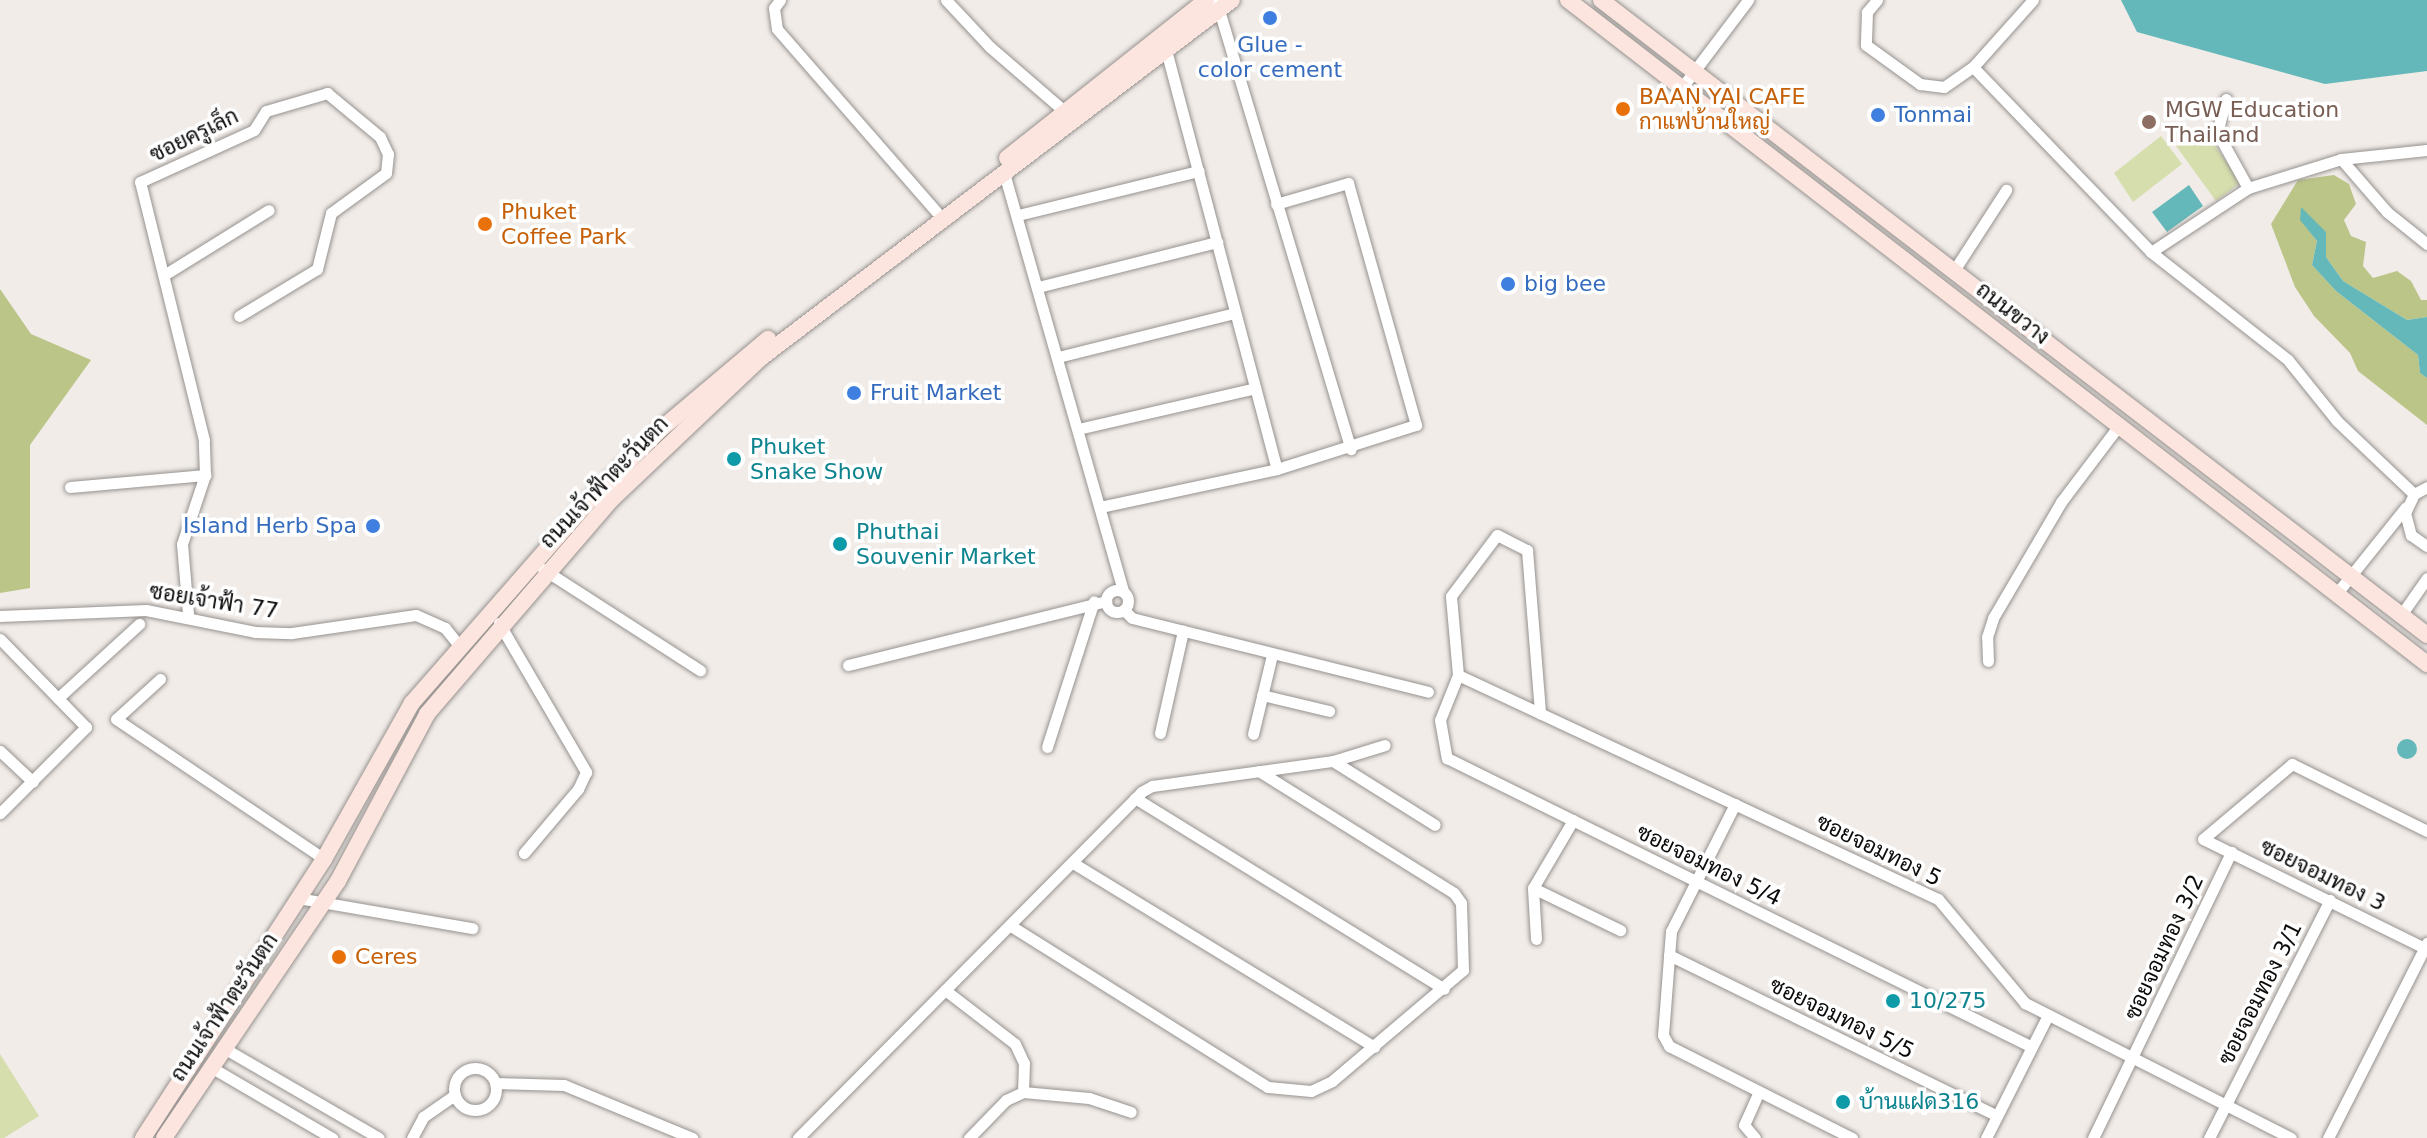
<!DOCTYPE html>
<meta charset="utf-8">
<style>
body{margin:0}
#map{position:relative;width:2427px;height:1138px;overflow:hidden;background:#f1ece8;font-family:"DejaVu Sans",Sarabun,sans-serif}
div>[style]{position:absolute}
.green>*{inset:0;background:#d6dead}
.forest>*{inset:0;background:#bbc588}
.water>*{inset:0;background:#64b8b9}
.round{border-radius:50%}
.roads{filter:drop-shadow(0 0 2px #96928f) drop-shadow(0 0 2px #96928f)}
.minor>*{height:11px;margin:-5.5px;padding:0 5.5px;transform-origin:5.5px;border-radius:5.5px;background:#fff}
.minor>.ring{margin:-5.5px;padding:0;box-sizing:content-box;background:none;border:11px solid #fff;border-radius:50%}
.secondary>*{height:16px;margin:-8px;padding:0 8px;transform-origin:8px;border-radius:8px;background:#fce5de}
.dots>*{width:22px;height:22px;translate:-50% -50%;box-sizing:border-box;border:4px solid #fff;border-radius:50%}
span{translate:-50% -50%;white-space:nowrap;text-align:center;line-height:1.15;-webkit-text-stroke:7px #fff;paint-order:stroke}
.shop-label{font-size:22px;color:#366cbe}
.left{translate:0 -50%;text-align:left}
.right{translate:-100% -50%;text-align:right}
.food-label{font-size:22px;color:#c56008}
.education-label{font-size:22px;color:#785e54}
.street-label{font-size:22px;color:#0c0b0a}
.culture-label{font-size:22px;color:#0d838f}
</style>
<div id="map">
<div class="green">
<div style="clip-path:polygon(2202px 128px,2241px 182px,2216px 201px,2176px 146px)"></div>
<div style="clip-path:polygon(2161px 136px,2182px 164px,2133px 202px,2114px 173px)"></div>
<div style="clip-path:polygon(0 1054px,39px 1116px,4px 1138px,0 1138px)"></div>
</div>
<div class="forest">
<div style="clip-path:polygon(2334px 175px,2349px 184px,2356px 204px,2344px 220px,2351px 236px,2366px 242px,2363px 266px,2373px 278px,2397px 271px,2411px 281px,2421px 300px,2427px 300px,2427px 317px,2407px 320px,2343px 281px,2326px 257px,2326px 232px,2301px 220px,2317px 241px,2312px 265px,2336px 291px,2418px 355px,2420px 373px,2427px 378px,2427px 425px,2358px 371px,2350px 353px,2314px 316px,2295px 287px,2271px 224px,2298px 180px)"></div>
<div style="clip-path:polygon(0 289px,31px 334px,91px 360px,30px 445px,30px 588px,0 593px)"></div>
</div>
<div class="water">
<div style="clip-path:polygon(2121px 0,2427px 0,2427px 71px,2325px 84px,2137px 32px)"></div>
<div style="clip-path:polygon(2189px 185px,2203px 206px,2167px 232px,2152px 212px)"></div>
<div style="clip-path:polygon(2301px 207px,2326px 232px,2326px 257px,2343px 281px,2407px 320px,2427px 317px,2427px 378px,2420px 373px,2418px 355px,2336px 291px,2312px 265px,2317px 241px,2300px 220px)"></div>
<div class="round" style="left:2397px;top:739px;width:20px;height:20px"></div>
</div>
<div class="roads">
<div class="minor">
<div style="left:780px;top:0;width:10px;rotate:127deg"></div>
<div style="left:774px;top:8px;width:21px;rotate:82deg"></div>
<div style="left:777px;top:29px;width:242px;rotate:48.9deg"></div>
<div style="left:946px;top:0;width:64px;rotate:46.9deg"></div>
<div style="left:990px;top:47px;width:96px;rotate:40.8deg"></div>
<div style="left:1216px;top:0;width:469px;rotate:73.3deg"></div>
<div style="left:1877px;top:0;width:16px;rotate:130deg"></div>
<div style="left:1867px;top:12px;width:33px;rotate:92deg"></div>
<div style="left:1866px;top:45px;width:67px;rotate:35.8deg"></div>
<div style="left:1920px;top:84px;width:24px;rotate:7deg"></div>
<div style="left:1944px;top:87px;width:35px;rotate:-35deg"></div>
<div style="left:1973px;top:67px;width:90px;rotate:-48.2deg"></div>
<div style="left:1166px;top:50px;width:433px;rotate:75.2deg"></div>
<div style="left:1973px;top:67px;width:257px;rotate:46.1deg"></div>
<div style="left:2151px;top:252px;width:174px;rotate:38.2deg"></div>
<div style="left:2288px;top:360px;width:78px;rotate:51.2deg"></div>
<div style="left:2337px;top:421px;width:106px;rotate:43.5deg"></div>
<div style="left:1683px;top:86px;width:108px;rotate:-52.9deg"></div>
<div style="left:2226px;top:99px;width:34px;rotate:105deg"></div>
<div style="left:2217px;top:132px;width:64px;rotate:61deg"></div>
<div style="left:2341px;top:159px;width:70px;rotate:49deg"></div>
<div style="left:2387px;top:212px;width:51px;rotate:38.7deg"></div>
<div style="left:1004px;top:173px;width:435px;rotate:74.1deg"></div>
<div style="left:1018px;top:215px;width:186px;rotate:-13.7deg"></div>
<div style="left:2151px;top:252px;width:116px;rotate:-33.4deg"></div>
<div style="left:2248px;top:188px;width:97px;rotate:-17.3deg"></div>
<div style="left:2341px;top:159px;width:86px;rotate:-6deg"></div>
<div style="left:1953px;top:272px;width:98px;rotate:-57.1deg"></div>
<div style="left:164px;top:275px;width:123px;rotate:-31.8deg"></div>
<div style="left:1038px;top:287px;width:185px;rotate:-14.1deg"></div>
<div style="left:1058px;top:357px;width:182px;rotate:-14deg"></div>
<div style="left:1078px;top:429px;width:182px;rotate:-13deg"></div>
<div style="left:70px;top:487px;width:136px;rotate:-5.1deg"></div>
<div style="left:2427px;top:487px;width:15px;rotate:152deg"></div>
<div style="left:2414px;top:494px;width:21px;rotate:115deg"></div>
<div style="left:2405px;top:513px;width:23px;rotate:75deg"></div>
<div style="left:2411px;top:535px;width:19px;rotate:35deg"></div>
<div style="left:1100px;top:507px;width:181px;rotate:-12.1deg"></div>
<div style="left:1277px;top:469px;width:146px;rotate:-17.6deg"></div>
<div style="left:1416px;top:425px;width:251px;rotate:-105.7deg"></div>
<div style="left:1348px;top:183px;width:75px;rotate:163.7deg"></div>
<div style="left:543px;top:569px;width:187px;rotate:32.8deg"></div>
<div class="ring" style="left:1106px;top:590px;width:11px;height:11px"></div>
<div style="left:2337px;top:593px;width:110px;rotate:-51.3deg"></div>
<div style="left:1124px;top:610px;width:11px;rotate:45deg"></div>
<div style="left:1132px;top:618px;width:305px;rotate:14deg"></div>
<div style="left:188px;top:614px;width:70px;rotate:-94.9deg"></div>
<div style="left:182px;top:544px;width:73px;rotate:-71.6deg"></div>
<div style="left:205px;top:475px;width:35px;rotate:-92deg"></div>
<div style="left:204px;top:440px;width:266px;rotate:-103.9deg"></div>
<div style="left:140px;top:182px;width:125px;rotate:-24.5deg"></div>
<div style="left:254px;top:130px;width:22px;rotate:-58deg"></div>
<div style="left:266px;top:111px;width:64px;rotate:-16.4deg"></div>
<div style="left:327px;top:93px;width:69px;rotate:39.7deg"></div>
<div style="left:380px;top:137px;width:19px;rotate:65deg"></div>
<div style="left:388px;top:154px;width:19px;rotate:96deg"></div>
<div style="left:386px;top:173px;width:68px;rotate:144deg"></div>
<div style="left:331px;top:213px;width:58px;rotate:104deg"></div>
<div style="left:317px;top:269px;width:91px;rotate:148.9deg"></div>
<div style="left:2401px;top:615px;width:45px;rotate:-54.9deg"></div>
<div style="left:0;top:616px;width:146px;rotate:-2.4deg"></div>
<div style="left:146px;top:610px;width:111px;rotate:11.4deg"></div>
<div style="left:255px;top:632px;width:37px;rotate:2deg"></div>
<div style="left:292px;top:633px;width:125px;rotate:-8.3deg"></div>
<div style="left:416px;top:615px;width:32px;rotate:24deg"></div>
<div style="left:445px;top:628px;width:22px;rotate:51deg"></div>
<div style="left:499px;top:623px;width:173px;rotate:59.7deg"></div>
<div style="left:586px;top:772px;width:19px;rotate:115deg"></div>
<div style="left:578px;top:789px;width:84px;rotate:130.2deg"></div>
<div style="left:0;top:639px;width:123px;rotate:45.7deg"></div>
<div style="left:86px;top:727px;width:122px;rotate:135deg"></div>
<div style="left:1988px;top:661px;width:24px;rotate:-92deg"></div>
<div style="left:1987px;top:637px;width:20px;rotate:-72deg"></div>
<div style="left:1993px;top:618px;width:134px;rotate:-59.6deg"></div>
<div style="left:2061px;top:502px;width:98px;rotate:-52.9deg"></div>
<div style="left:848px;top:665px;width:266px;rotate:-13.9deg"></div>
<div style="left:1458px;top:675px;width:530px;rotate:25.02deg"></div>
<div style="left:1938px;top:899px;width:136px;rotate:50.1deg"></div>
<div style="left:2025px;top:1003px;width:298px;rotate:26.9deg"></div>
<div style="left:1458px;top:675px;width:48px;rotate:111.8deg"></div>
<div style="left:1440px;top:720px;width:39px;rotate:80deg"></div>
<div style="left:1447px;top:758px;width:652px;rotate:26.29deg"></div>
<div style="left:1458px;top:675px;width:79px;rotate:-95.1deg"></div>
<div style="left:1451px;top:596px;width:76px;rotate:-53deg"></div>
<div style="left:1497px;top:535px;width:34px;rotate:27deg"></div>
<div style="left:1527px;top:550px;width:164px;rotate:85.4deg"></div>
<div style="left:160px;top:679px;width:59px;rotate:137.7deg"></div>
<div style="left:116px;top:719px;width:251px;rotate:33.9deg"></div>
<div style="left:1262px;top:695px;width:69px;rotate:13.4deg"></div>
<div style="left:58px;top:698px;width:110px;rotate:-42.4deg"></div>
<div style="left:1160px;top:733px;width:105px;rotate:-77.3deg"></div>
<div style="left:1253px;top:734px;width:81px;rotate:-76.5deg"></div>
<div style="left:1047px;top:747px;width:153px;rotate:-72.2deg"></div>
<div style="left:0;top:751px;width:45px;rotate:43.2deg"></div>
<div style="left:1333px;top:761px;width:120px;rotate:32.1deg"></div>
<div style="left:1135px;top:798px;width:363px;rotate:31.7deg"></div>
<div style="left:1735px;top:804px;width:142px;rotate:116.7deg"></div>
<div style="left:1671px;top:931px;width:104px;rotate:94.4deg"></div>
<div style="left:1663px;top:1035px;width:13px;rotate:61deg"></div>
<div style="left:1669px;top:1046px;width:205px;rotate:26.7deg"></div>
<div style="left:2427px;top:831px;width:151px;rotate:-153.6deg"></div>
<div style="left:2292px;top:764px;width:116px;rotate:139.9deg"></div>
<div style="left:2203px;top:839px;width:250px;rotate:26.2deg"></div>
<div style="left:1073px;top:863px;width:353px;rotate:31.4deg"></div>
<div style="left:1533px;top:888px;width:97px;rotate:25.8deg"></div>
<div style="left:298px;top:898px;width:177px;rotate:9.8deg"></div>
<div style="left:1011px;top:926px;width:303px;rotate:32.1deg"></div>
<div style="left:1268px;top:1087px;width:43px;rotate:5.3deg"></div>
<div style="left:1311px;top:1091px;width:23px;rotate:-25deg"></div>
<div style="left:1332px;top:1081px;width:172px;rotate:-40.3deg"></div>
<div style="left:1463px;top:970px;width:67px;rotate:-91.7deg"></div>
<div style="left:1461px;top:903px;width:12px;rotate:-125deg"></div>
<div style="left:1454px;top:893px;width:230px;rotate:-148deg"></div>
<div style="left:1536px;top:939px;width:51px;rotate:-93.4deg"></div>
<div style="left:1533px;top:888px;width:79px;rotate:-59.5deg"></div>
<div style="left:1669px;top:955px;width:365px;rotate:26.1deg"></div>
<div style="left:945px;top:990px;width:88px;rotate:37.6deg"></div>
<div style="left:1015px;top:1044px;width:21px;rotate:65deg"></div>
<div style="left:1024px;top:1063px;width:29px;rotate:92deg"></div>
<div style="left:222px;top:1047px;width:181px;rotate:30.1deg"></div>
<div style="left:209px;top:1066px;width:143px;rotate:30.3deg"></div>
<div class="ring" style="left:454px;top:1068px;width:31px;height:31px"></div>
<div style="left:495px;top:1083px;width:69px;rotate:1.7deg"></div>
<div style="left:564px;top:1085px;width:139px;rotate:22.5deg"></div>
<div style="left:412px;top:1138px;width:24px;rotate:-62deg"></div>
<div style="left:423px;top:1117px;width:39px;rotate:-35deg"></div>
<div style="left:798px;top:1138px;width:487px;rotate:-45.2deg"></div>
<div style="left:1141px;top:792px;width:13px;rotate:-29deg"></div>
<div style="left:1152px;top:786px;width:183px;rotate:-7.9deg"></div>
<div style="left:1333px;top:761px;width:54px;rotate:-17.1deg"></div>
<div style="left:969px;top:1138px;width:53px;rotate:-45.8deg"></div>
<div style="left:1006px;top:1100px;width:19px;rotate:-25deg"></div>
<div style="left:1023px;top:1092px;width:66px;rotate:5.2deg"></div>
<div style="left:1089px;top:1098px;width:44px;rotate:18.4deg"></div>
<div style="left:1755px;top:1138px;width:17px;rotate:-130deg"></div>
<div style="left:1744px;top:1125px;width:36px;rotate:-66deg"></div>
<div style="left:1986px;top:1138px;width:138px;rotate:-63.2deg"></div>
<div style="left:2093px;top:1138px;width:318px;rotate:-64.2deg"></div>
<div style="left:2209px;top:1138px;width:267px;rotate:-63.1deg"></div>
<div style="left:2328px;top:1138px;width:219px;rotate:-63.1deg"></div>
</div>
<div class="secondary">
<div style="left:1568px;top:0;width:1086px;rotate:37.7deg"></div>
<div style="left:1601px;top:0;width:1042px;rotate:37.55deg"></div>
<div style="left:1007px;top:158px;width:254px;rotate:-38.4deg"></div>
<div style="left:143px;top:1138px;width:333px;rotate:-57deg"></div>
<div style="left:324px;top:859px;width:179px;rotate:-60.6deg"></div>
<div style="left:412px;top:703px;width:264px;rotate:-48.8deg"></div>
<div style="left:586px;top:504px;width:106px;rotate:-45deg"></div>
<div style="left:661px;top:429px;width:140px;rotate:-40.1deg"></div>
<div style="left:164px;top:1138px;width:310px;rotate:-55.9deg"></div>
<div style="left:338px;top:881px;width:189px;rotate:-61.9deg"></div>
<div style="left:427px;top:714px;width:281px;rotate:-49.3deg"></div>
<div style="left:610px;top:501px;width:209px;rotate:-43.5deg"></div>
<div style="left:762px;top:357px;width:590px;rotate:-37.22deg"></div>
</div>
</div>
<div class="dots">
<div style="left:1270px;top:18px;background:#3f7fe0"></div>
<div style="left:1623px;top:109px;background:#e8710a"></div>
<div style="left:1878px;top:115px;background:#3f7fe0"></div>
<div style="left:2149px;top:122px;background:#8d6e63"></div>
<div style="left:485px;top:224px;background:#e8710a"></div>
<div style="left:1508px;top:284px;background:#3f7fe0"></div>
<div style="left:854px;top:393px;background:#3f7fe0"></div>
<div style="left:734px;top:459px;background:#0f9aa8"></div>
<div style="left:373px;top:526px;background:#3f7fe0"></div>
<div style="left:840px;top:544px;background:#0f9aa8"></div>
<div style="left:339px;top:957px;background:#e8710a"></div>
<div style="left:1893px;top:1001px;background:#0f9aa8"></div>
<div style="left:1843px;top:1102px;background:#0f9aa8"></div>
</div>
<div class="shop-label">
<span style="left:1270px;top:57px">Glue -<br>color cement</span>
<span class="left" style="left:1894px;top:115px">Tonmai</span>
<span class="left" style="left:1524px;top:284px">big bee</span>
<span class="left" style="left:870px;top:393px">Fruit Market</span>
<span class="right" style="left:357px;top:526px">Island Herb Spa</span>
</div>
<div class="food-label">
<span class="left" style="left:1639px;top:109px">BAAN YAI CAFE<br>กาแฟบ้านใหญ่</span>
<span class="left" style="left:501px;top:224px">Phuket<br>Coffee Park</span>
<span class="left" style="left:355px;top:957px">Ceres</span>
</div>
<div class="education-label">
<span class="left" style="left:2165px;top:122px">MGW Education<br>Thailand</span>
</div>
<div class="street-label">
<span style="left:194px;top:135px;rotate:-26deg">ซอยครูเล็ก</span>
<span style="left:2013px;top:313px;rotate:38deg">ถนนขวาง</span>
<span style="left:604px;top:482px;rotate:-46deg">ถนนเจ้าฟ้าตะวันตก</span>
<span style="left:214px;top:601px;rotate:9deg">ซอยเจ้าฟ้า 77</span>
<span style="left:1879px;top:850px;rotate:26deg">ซอยจอมทอง 5</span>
<span style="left:1709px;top:865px;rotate:26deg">ซอยจอมทอง 5/4</span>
<span style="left:2323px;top:875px;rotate:26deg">ซอยจอมทอง 3</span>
<span style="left:2164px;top:947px;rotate:-65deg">ซอยจอมทอง 3/2</span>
<span style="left:2260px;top:993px;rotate:-63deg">ซอยจอมทอง 3/1</span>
<span style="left:224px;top:1007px;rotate:-56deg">ถนนเจ้าฟ้าตะวันตก</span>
<span style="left:1842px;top:1018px;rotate:26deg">ซอยจอมทอง 5/5</span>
</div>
<div class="culture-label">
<span class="left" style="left:750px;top:459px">Phuket<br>Snake Show</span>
<span class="left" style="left:856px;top:544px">Phuthai<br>Souvenir Market</span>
<span class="left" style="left:1909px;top:1001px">10/275</span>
<span class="left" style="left:1859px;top:1102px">บ้านแฝด316</span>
</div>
</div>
